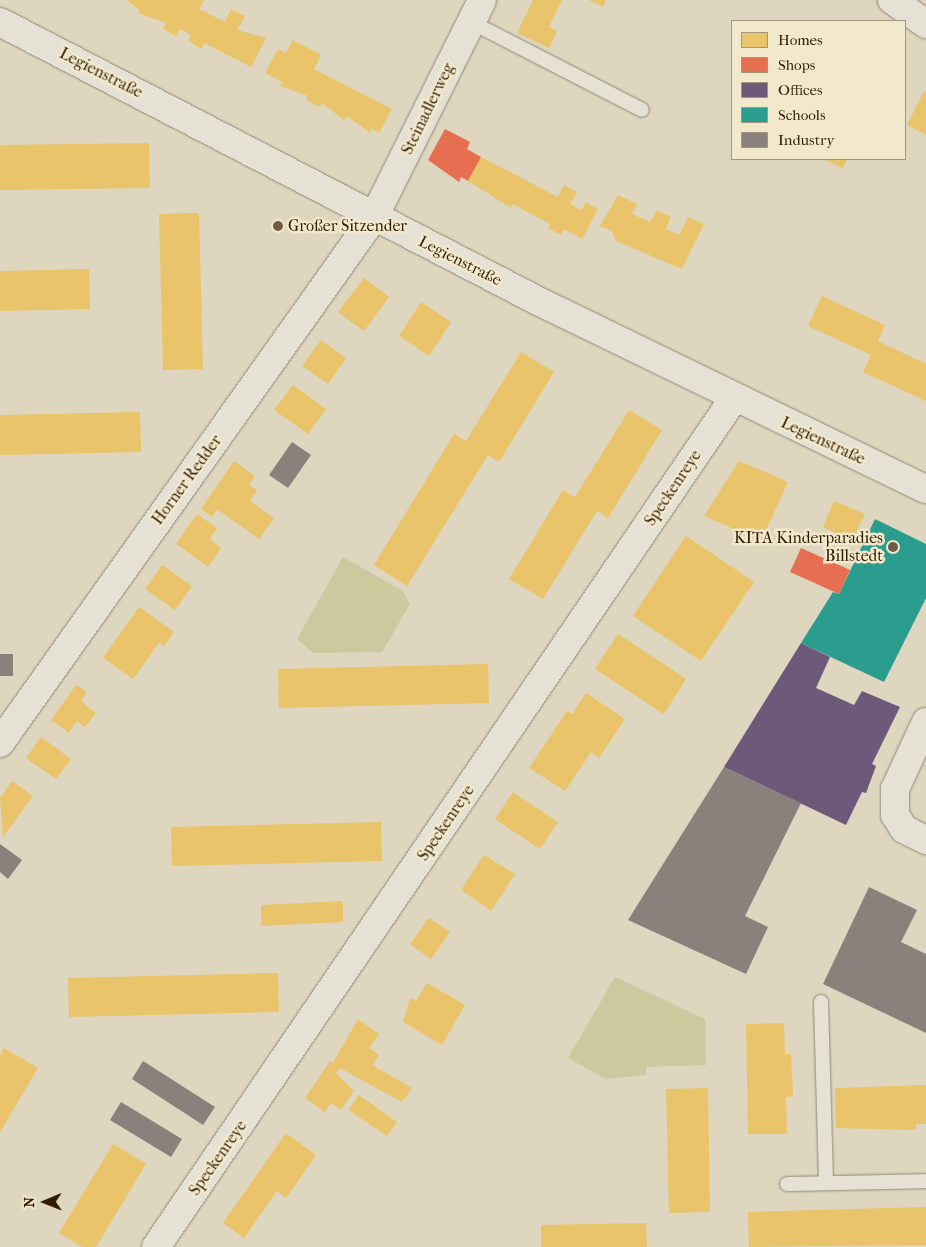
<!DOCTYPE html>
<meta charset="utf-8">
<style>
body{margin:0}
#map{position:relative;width:926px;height:1247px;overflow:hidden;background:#ded6be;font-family:"IM FELL French Canon",serif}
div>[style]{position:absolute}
.green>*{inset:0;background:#cdc99f}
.homes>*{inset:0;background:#e9c46a}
.shops>*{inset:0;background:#e76f51}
.offices>*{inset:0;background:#6d597a}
.schools>*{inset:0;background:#2a9d8f}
.industry>*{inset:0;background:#8a817c}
.roads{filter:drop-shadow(0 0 1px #908878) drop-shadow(0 0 1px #908878)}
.service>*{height:14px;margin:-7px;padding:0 7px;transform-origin:7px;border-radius:7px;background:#e5e1d4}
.minor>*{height:28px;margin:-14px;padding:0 14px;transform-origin:14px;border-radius:14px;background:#e5e1d4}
.dots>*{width:14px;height:14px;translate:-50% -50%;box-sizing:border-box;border:2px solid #f2e9cc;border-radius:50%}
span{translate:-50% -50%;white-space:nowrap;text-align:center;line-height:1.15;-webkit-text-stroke:5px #f2e9cc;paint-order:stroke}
.street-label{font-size:16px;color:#311b03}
.poi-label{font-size:16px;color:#311b03}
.left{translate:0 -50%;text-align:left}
.right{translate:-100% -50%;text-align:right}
.legend{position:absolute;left:731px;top:20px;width:175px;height:140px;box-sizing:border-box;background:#f2e9cc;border:1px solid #a5977c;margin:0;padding:6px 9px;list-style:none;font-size:15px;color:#311b03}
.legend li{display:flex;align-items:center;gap:10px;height:25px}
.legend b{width:25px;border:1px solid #a5977c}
.north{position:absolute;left:20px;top:1177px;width:50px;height:50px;-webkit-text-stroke:4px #f2e9cc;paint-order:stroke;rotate:269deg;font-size:14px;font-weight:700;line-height:20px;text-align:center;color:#311b03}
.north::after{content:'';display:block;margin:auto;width:18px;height:22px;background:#311b03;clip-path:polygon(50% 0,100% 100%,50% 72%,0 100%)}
</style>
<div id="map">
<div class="green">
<div style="clip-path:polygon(343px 557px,403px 591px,410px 604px,382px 652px,313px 653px,297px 639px)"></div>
<div style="clip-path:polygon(615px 977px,705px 1019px,706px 1065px,646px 1067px,646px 1075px,606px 1079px,568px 1058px)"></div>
</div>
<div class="homes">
<div style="clip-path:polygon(126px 0,204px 0,199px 9px,225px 22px,231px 9px,245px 16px,237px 30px,266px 38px,251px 67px,204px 43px,202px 49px,188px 41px,191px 35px,180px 29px,176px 36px,163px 29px,166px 23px,138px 13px,140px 10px)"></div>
<div style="clip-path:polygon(533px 0,562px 0,549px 27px,557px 31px,549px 48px,517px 33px)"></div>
<div style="clip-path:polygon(589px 0,606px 0,603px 7px)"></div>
<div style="clip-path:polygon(293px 40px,321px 55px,314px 69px,392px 109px,379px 133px,372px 129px,370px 133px,347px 116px,344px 120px,322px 103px,319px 107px,306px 100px,308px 96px,280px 86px,282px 82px,265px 73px,278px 49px,286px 53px)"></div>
<div style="clip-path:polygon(924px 91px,926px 93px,926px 135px,907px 125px)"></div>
<div style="clip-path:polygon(149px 143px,150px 188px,0 190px,0 145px)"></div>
<div style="clip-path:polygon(481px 157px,558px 197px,564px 185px,577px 192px,570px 204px,582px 210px,586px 202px,598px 209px,582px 239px,564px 229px,561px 235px,548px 228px,550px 224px,513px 204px,511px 208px,468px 181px)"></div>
<div style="clip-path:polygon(822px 159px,847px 159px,843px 168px)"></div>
<div style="clip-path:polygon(618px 195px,637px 204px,632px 214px,650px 222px,657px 210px,671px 217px,666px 229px,679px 235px,688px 217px,704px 224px,682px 269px,616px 241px,612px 231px,600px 226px)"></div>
<div style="clip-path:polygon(199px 213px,203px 369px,163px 370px,159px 214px)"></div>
<div style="clip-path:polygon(89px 269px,90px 309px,0 311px,0 271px)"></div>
<div style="clip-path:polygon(364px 278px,389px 297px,364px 331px,338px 312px)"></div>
<div style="clip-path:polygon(822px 296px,885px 325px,878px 341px,926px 364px,926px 401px,863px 372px,871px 355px,808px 326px)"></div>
<div style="clip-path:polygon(421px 302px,451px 322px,429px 356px,399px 336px)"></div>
<div style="clip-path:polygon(321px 340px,346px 358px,328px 384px,302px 366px)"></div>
<div style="clip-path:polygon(521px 352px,554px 372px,499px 462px,488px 455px,407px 586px,374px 565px,454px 434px,466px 441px)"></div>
<div style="clip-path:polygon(293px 385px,326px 409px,308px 434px,274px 410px)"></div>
<div style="clip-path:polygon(629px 410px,662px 430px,608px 518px,597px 511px,543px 599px,509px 579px,563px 490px,575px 497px)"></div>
<div style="clip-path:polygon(140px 412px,141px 452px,0 455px,0 415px)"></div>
<div style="clip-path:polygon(234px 461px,255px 476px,249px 485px,257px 490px,250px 501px,274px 518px,259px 539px,217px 509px,212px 517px,201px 509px)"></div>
<div style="clip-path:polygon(739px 461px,788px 482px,761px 541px,704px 516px)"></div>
<div style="clip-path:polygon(834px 501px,865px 514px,852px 541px,823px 527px)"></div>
<div style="clip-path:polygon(197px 514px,217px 528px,210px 539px,221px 548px,208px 567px,176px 544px)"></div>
<div style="clip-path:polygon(686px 536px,754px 582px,701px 661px,633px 616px)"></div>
<div style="clip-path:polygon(162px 565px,192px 586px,175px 610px,145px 589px)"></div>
<div style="clip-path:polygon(139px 607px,174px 632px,164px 646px,159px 643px,133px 679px,103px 658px)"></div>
<div style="clip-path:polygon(618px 634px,686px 679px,664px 714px,595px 669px)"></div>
<div style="clip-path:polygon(488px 664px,489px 703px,279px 708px,278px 669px)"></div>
<div style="clip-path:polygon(76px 685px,87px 692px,81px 701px,96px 713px,85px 727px,77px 721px,69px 733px,51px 720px)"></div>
<div style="clip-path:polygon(586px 693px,625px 719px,599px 758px,591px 752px,565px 791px,529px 768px,567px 711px,572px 714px)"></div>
<div style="clip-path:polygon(41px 737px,71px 759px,56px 779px,26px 758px)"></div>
<div style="clip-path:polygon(12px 781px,33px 796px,3px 837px,0 798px)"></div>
<div style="clip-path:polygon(513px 792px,558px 822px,540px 849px,495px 819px)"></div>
<div style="clip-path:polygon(381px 822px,382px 861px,172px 866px,171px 827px)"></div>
<div style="clip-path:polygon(484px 855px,515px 874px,491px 911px,461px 890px)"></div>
<div style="clip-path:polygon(343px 901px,343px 922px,261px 926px,261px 905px)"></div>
<div style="clip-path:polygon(429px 918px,450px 932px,431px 959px,410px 944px)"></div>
<div style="clip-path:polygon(278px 973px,279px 1012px,69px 1017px,68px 978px)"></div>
<div style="clip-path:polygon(427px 983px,465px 1005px,442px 1045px,403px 1022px,410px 998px,416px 1001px)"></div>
<div style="clip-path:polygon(358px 1019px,379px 1034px,369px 1048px,379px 1055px,372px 1065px,412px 1088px,402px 1102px,340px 1068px,336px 1073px,354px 1091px,341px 1110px,331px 1103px,325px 1112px,305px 1098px,330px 1061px,333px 1063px)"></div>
<div style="clip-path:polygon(784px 1023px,785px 1054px,791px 1054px,793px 1096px,786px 1097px,787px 1134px,748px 1134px,746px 1024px)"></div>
<div style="clip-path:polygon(4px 1048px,38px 1068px,0 1132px,0 1055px)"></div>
<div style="clip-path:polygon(926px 1085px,926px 1124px,916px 1124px,916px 1130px,836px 1128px,835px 1088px)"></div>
<div style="clip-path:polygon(708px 1088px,710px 1212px,669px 1213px,666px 1089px)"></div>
<div style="clip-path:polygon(359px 1095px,397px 1122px,387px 1136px,348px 1110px)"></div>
<div style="clip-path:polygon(286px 1133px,316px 1155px,286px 1198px,277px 1191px,244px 1238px,223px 1223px)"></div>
<div style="clip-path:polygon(113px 1144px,146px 1164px,96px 1247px,82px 1247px,59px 1233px)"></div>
<div style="clip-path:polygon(926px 1207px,926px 1245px,749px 1247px,748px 1212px)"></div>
<div style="clip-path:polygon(646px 1223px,647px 1247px,541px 1247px,541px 1225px)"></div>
</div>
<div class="shops">
<div style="clip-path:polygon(445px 129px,470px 142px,467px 149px,481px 157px,468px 181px,461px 177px,459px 182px,428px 160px)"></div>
<div style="clip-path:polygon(801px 548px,850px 570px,839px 594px,790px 572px)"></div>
</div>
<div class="offices">
<div style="clip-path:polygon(801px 643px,830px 657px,816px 688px,854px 705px,862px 691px,900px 707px,872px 764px,876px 766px,866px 793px,862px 792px,846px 825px,724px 767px)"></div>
</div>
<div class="schools">
<div style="clip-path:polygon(875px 519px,926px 544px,926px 598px,884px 682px,801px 643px,833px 592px,839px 594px)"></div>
</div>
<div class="industry">
<div style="clip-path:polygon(292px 442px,311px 455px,288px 488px,269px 475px)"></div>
<div style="clip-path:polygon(0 654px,13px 654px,13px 676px,0 676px)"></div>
<div style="clip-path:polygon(724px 767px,801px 803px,745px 916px,768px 927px,746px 974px,628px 920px)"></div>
<div style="clip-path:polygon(0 844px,22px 860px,8px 879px,0 872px)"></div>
<div style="clip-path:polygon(869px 887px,917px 910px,901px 942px,926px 954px,926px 1033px,823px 984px)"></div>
<div style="clip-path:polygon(143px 1061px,215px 1107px,203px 1125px,132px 1079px)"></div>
<div style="clip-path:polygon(121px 1102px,182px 1139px,171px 1157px,110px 1120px)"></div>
</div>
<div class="roads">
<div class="service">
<div style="left:471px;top:22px;width:192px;rotate:27.2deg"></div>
<div style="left:821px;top:1002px;width:181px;rotate:88.4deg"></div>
<div style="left:787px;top:1184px;width:139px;rotate:-1.2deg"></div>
</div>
<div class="minor">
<div style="left:892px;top:0;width:42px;rotate:35.2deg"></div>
<div style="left:0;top:22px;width:604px;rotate:27.41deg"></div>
<div style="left:536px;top:300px;width:433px;rotate:25.9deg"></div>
<div style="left:926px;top:722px;width:74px;rotate:114.8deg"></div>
<div style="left:895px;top:789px;width:26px;rotate:90deg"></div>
<div style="left:895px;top:815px;width:17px;rotate:57deg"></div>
<div style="left:904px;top:829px;width:25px;rotate:27deg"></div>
<div style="left:0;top:743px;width:645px;rotate:-54.59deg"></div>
<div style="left:374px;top:217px;width:242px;rotate:-63.5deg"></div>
<div style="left:156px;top:1247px;width:1027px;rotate:-55.75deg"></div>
</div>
</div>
<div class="dots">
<div style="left:278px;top:226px;background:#6e5c44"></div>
<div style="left:893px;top:547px;background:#6e5c44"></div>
</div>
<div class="street-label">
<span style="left:101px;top:73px;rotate:27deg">Legienstraße</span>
<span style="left:428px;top:109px;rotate:-64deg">Steinadlerweg</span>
<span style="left:460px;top:261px;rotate:27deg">Legienstraße</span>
<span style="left:823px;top:441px;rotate:25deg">Legienstraße</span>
<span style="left:187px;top:480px;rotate:-54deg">Horner Redder</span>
<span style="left:673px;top:488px;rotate:-56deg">Speckenreye</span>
<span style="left:446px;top:823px;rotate:-56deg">Speckenreye</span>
<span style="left:218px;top:1158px;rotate:-55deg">Speckenreye</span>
</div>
<div class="poi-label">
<span class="left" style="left:288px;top:226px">Großer Sitzender</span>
<span class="right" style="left:883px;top:547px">KITA Kinderparadies<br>Billstedt</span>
</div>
<ul class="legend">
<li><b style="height:14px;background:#e9c46a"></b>Homes</li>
<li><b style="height:14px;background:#e76f51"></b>Shops</li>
<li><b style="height:14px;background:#6d597a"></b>Offices</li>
<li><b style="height:14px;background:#2a9d8f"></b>Schools</li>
<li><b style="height:14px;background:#8a817c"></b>Industry</li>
</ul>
<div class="north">N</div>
</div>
